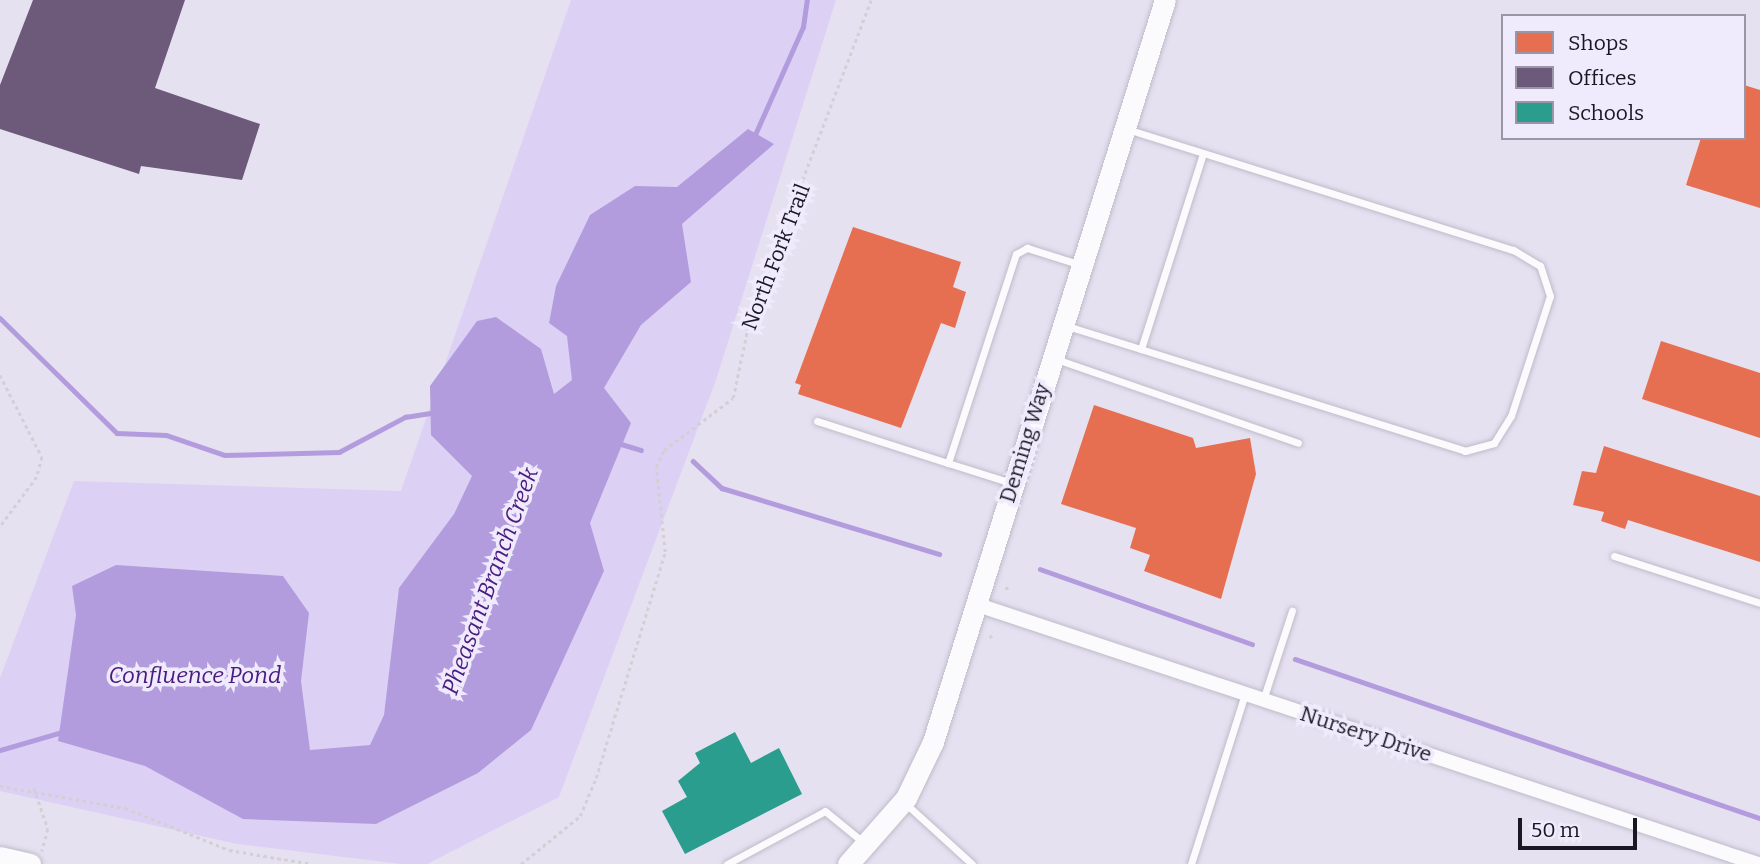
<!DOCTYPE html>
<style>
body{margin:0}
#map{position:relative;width:1760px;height:864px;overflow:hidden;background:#e6e1f1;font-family:Bitter,serif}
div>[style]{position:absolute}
.green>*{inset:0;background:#dcd1f4}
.water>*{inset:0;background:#b39cdd}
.shops>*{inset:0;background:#e76f51}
.offices>*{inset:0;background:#6d597a}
.schools>*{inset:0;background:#2a9d8f}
.stream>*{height:4.5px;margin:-2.25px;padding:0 2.25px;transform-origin:2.25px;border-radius:2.25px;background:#b39cdd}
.path>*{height:2.5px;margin-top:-1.25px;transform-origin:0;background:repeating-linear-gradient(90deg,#d2d0d5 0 3.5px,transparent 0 7px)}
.roads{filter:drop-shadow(0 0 2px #bfbbc8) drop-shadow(0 0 2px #bfbbc8)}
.lane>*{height:7px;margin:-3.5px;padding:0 3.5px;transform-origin:3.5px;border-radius:3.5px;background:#fbfafd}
.street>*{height:14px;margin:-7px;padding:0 7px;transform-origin:7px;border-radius:7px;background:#fbfafd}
.secondary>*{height:21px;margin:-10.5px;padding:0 10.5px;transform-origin:10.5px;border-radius:10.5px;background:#fbfafd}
span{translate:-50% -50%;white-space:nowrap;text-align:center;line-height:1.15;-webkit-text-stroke:7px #efeafc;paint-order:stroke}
.street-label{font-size:21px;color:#1b1722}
.water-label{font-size:23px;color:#491a7f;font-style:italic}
.legend{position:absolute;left:1501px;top:14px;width:245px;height:126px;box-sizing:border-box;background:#efeafc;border:2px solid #9a96a5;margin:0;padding:9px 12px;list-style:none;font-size:21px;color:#1b1722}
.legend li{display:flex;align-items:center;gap:14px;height:35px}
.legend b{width:35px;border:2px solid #9a96a5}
.scale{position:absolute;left:1518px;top:818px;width:119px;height:32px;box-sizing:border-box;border:4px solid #1b1722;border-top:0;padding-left:9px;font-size:21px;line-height:24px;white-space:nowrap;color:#1b1722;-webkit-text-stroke:5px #efeafc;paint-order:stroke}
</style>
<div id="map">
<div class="green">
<div style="clip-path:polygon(571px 0,836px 0,716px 380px,559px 797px,427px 864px,401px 864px,237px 844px,0 791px,0 678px,74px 481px,401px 491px)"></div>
</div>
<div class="water">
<div style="clip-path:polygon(748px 129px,774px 144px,682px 224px,691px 282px,641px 325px,604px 388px,631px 423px,590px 523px,604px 571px,531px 730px,478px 773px,376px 824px,243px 819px,145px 766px,58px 741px,76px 615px,72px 586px,116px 565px,283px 576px,309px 613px,301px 681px,310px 750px,370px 745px,384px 715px,399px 588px,454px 514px,472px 476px,431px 435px,430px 386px,477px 321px,496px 317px,541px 349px,554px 394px,572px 380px,567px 336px,549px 323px,556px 286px,590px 215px,635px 186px,677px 187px)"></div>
</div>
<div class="shops">
<div style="clip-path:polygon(1744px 85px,1760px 90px,1760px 208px,1686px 185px,1701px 138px,1744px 138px)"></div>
<div style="clip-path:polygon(853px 227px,961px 262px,953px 287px,966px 292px,955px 328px,941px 323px,901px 428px,798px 394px,801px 385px,795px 383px)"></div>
<div style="clip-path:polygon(1661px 341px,1760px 373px,1760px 438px,1642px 399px)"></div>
<div style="clip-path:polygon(1094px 405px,1193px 438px,1196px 448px,1250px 438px,1256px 474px,1221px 599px,1144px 571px,1150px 555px,1130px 548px,1136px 528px,1061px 504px)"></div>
<div style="clip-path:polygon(1604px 446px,1760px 496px,1760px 562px,1628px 520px,1625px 529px,1601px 521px,1604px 512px,1573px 505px,1582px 471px,1596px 473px)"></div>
</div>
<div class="offices">
<div style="clip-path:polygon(33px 0,185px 0,155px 88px,260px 124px,242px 180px,141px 166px,139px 174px,0 129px,0 85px)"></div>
</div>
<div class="schools">
<div style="clip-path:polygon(735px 732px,751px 763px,779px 748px,802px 794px,685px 854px,662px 811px,687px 797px,678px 781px,700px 763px,695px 753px)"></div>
</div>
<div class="stream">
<div style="left:754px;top:137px;width:120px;rotate:-66deg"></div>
<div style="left:803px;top:27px;width:27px;rotate:-82deg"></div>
<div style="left:0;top:318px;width:164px;rotate:44.5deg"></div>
<div style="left:117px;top:433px;width:49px;rotate:2.3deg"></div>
<div style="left:166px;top:435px;width:62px;rotate:18.7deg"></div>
<div style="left:225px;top:455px;width:114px;rotate:-1.5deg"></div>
<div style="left:339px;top:452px;width:75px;rotate:-27.9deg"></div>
<div style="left:405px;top:417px;width:30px;rotate:-9deg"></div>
<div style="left:618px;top:443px;width:24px;rotate:17deg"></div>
<div style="left:693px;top:461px;width:40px;rotate:43deg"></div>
<div style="left:722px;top:488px;width:227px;rotate:16.9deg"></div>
<div style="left:1040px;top:569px;width:225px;rotate:19.5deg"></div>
<div style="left:1295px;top:659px;width:491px;rotate:18.9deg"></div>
<div style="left:0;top:750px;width:69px;rotate:-16.1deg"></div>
</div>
<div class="path">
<div style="left:0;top:375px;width:92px;rotate:62.9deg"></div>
<div style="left:42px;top:457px;width:21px;rotate:104deg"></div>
<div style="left:37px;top:477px;width:62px;rotate:126.5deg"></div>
<div style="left:1005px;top:589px;width:6px;rotate:-31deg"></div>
<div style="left:990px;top:635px;width:6px;rotate:59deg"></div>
<div style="left:0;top:786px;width:127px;rotate:10deg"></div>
<div style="left:125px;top:808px;width:112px;rotate:22deg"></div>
<div style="left:229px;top:850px;width:84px;rotate:9.6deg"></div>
<div style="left:34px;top:788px;width:43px;rotate:71.1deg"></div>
<div style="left:48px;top:829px;width:23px;rotate:105deg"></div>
<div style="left:521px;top:864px;width:76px;rotate:-39.1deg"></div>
<div style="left:580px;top:816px;width:41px;rotate:-67.2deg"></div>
<div style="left:596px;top:778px;width:236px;rotate:-73deg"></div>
<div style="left:665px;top:552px;width:85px;rotate:-96deg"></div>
<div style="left:656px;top:467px;width:19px;rotate:-65deg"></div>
<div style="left:664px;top:450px;width:86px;rotate:-37deg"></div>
<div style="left:733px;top:398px;width:83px;rotate:-78.1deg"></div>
<div style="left:750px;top:317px;width:339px;rotate:-69.1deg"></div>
</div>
<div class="roads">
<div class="lane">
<div style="left:1064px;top:325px;width:420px;rotate:17.4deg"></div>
<div style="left:1465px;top:451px;width:30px;rotate:-15deg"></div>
<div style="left:1494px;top:443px;width:32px;rotate:-58deg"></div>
<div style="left:1511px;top:416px;width:126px;rotate:-72deg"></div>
<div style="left:1550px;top:296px;width:32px;rotate:-108deg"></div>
<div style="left:1540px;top:266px;width:31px;rotate:-149deg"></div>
<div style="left:1513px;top:250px;width:402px;rotate:-162.6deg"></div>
<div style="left:1141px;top:349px;width:205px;rotate:-72.4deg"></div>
<div style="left:1056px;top:359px;width:256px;rotate:19.1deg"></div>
<div style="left:817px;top:421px;width:138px;rotate:17.8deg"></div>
<div style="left:948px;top:463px;width:220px;rotate:-72deg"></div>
<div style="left:1016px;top:254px;width:13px;rotate:-29deg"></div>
<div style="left:1027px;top:248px;width:57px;rotate:17.5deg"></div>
<div style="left:948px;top:463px;width:67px;rotate:17.4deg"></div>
<div style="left:1614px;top:556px;width:153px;rotate:17.8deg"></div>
<div style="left:1263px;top:700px;width:94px;rotate:-72deg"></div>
<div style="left:906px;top:804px;width:89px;rotate:42.3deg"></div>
<div style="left:727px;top:864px;width:111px;rotate:-28.4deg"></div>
<div style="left:825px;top:811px;width:49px;rotate:39.2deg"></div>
<div style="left:1191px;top:864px;width:178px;rotate:-72.4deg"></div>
</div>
<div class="street">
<div style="left:975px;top:604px;width:825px;rotate:18.37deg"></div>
</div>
<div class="secondary">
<div style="left:0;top:857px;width:31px;rotate:13deg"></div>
<div style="left:848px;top:864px;width:88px;rotate:-48.7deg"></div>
<div style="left:906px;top:798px;width:62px;rotate:-64.3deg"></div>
<div style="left:933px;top:742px;width:777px;rotate:-72.64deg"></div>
</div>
</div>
<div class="street-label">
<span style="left:776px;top:257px;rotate:-69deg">North Fork Trail</span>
<span style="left:1025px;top:443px;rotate:-73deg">Deming Way</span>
<span style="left:1366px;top:734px;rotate:18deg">Nursery Drive</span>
</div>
<div class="water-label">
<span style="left:490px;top:581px;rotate:-70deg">Pheasant Branch Creek</span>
<span style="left:195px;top:675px">Confluence Pond</span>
</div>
<ul class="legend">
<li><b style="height:19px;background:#e76f51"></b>Shops</li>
<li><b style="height:19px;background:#6d597a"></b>Offices</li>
<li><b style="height:19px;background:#2a9d8f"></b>Schools</li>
</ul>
<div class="scale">50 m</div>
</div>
